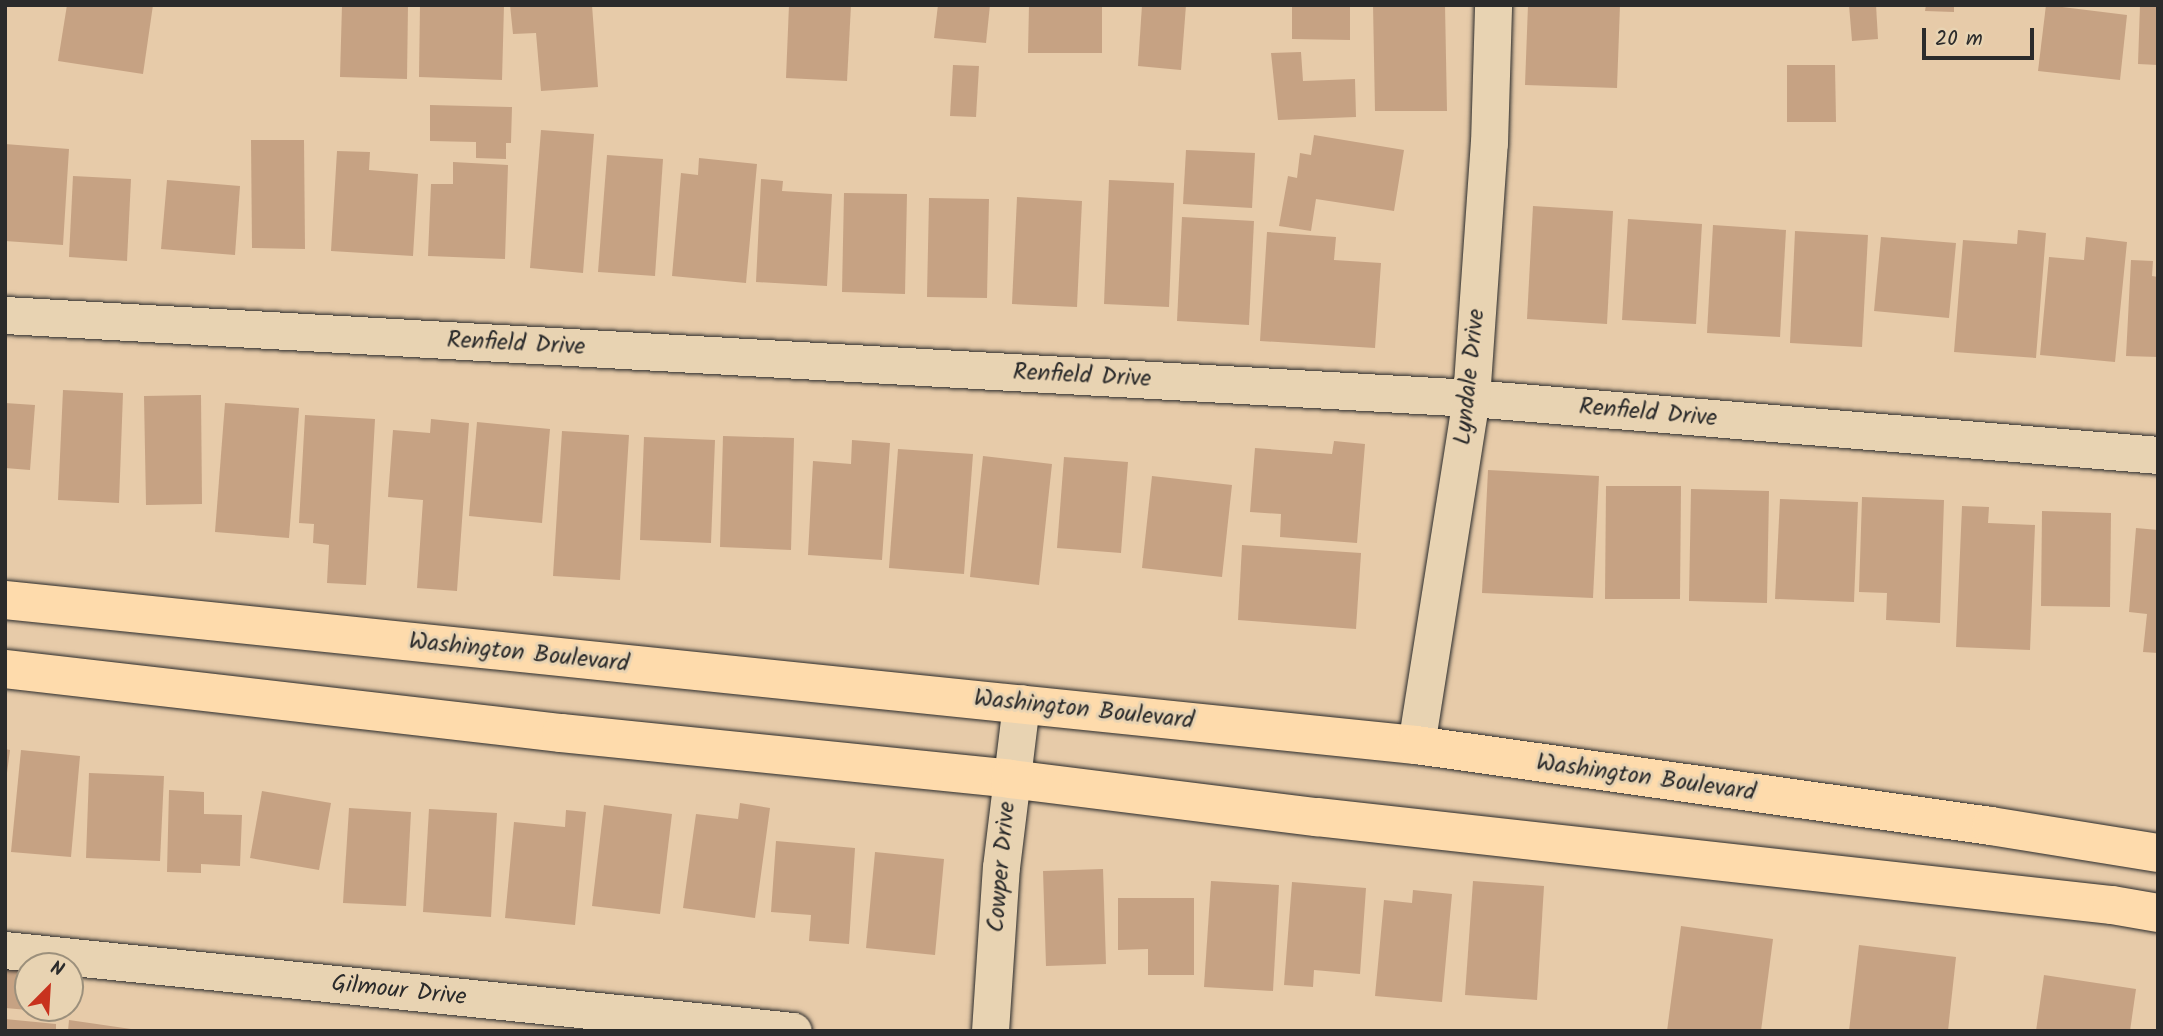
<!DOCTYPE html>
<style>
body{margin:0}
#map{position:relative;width:2163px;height:1036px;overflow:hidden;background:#e7cba9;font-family:Kalam,sans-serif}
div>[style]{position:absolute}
.building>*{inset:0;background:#c6a283}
.roads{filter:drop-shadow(0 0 2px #2b2b2b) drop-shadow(0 0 2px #2b2b2b)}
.street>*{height:37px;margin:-18.5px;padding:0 18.5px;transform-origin:18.5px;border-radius:18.5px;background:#e8d3b2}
.highway>*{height:38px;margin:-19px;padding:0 19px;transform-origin:19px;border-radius:19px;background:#fedbac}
span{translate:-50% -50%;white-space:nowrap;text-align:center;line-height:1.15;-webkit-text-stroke:6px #e8d3b2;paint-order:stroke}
.street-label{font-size:24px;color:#2b2b2b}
.frame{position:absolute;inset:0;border:7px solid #2b2b2b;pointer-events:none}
.north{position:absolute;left:14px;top:952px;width:70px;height:70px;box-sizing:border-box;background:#e8d3b2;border:2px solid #9c907c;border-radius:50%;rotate:24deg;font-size:19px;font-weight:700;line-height:28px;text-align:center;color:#2b2b2b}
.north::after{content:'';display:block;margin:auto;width:24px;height:32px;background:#c8321e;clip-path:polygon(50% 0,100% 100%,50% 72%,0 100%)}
.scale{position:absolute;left:1922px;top:28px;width:112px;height:32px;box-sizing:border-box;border:4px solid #2b2b2b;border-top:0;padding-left:9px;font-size:21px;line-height:24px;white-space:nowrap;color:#2b2b2b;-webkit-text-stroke:5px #e8d3b2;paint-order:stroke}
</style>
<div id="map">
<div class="building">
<div style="clip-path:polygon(67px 5px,153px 5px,143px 74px,58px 61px)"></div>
<div style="clip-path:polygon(342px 5px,408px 5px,407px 79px,340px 77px)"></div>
<div style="clip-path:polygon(420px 5px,504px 5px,502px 80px,419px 77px)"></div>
<div style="clip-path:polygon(510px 5px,592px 5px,598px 87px,541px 91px,536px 33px,513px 34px)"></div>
<div style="clip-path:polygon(789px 5px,851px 5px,847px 81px,786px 78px)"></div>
<div style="clip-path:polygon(938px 5px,990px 5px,986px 43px,934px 38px)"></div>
<div style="clip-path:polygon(1029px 5px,1102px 5px,1102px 53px,1028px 53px)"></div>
<div style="clip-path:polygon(1142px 5px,1186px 5px,1181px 70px,1138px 66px)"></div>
<div style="clip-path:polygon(1292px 5px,1350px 5px,1350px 40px,1292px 39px)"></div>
<div style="clip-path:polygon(1373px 5px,1445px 5px,1447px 111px,1375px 111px)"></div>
<div style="clip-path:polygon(1528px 5px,1620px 5px,1617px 88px,1525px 85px)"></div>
<div style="clip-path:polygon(1849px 5px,1876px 5px,1878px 39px,1852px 41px)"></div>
<div style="clip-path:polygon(1926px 5px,1954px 5px,1954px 12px,1925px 11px)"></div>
<div style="clip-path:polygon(2046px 5px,2127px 15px,2120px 80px,2038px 71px)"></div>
<div style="clip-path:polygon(2140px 5px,2158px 5px,2158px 65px,2138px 64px)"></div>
<div style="clip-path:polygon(1301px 52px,1303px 81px,1355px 79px,1356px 117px,1278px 120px,1271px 53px)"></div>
<div style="clip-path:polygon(953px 65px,979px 66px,976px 117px,950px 116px)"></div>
<div style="clip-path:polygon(1787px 65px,1835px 65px,1836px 122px,1787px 122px)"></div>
<div style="clip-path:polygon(430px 105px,512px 107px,511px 143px,506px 143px,506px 159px,476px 158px,476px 142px,430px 141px)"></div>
<div style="clip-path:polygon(541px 130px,594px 134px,583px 273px,530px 268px)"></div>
<div style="clip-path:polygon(1314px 135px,1404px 150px,1394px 211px,1316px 199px,1311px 231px,1279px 226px,1288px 176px,1297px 178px,1300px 153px,1311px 155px)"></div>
<div style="clip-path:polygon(251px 140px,304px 140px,305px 249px,252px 248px)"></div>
<div style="clip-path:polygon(5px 144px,69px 149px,63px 245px,5px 241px)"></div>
<div style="clip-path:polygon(1186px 150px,1255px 153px,1252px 208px,1183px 204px)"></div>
<div style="clip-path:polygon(337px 151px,370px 152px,369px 170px,418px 174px,413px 256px,331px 251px)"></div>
<div style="clip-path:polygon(607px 155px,663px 159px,655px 276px,598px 272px)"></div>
<div style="clip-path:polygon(699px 158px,757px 164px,746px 283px,672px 276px,681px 173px,698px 175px)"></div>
<div style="clip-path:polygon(453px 162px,508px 165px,505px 259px,428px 256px,431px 184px,453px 184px)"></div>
<div style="clip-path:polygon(73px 176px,131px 179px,127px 261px,69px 257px)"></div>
<div style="clip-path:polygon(761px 179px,783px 181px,782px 191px,832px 194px,827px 286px,756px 282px)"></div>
<div style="clip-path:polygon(167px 180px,240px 186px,235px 255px,161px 249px)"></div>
<div style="clip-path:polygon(1109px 180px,1174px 183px,1169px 307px,1104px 304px)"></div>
<div style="clip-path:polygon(844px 193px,907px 194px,905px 294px,842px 292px)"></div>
<div style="clip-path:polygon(1017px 197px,1082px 201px,1077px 307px,1012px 304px)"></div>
<div style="clip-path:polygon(929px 198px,989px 199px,987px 298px,927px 297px)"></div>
<div style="clip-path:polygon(1533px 206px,1613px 211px,1607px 324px,1527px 319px)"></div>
<div style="clip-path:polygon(1182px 217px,1254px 221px,1249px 325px,1177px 321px)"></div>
<div style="clip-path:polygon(1628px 219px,1702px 224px,1696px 324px,1622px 320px)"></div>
<div style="clip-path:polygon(1713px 225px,1786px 230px,1780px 337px,1707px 333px)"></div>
<div style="clip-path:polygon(2018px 230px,2046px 233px,2036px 358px,1954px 352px,1963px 240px,2017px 244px)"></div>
<div style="clip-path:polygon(1795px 231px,1868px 235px,1862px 347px,1790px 343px)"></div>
<div style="clip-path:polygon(1267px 232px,1336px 237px,1334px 260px,1381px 263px,1375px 348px,1260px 341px)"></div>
<div style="clip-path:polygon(1881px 237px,1956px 243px,1949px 318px,1874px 311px)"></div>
<div style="clip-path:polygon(2086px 237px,2127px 242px,2115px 362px,2040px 355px,2049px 257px,2084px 260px)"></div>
<div style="clip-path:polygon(2131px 260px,2153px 261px,2152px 276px,2158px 277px,2158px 357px,2126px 356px)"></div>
<div style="clip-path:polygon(63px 390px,123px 393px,119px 503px,58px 500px)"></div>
<div style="clip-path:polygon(201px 395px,202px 504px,146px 505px,144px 396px)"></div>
<div style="clip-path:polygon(5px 403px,35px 405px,30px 470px,5px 468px)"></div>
<div style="clip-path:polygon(225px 403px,299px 408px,289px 538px,215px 532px)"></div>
<div style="clip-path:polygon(305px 415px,375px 419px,366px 585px,327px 583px,329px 545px,313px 543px,314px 524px,299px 523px)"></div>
<div style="clip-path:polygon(431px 419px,469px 423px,457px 591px,417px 588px,423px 500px,388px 497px,393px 430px,430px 433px)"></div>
<div style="clip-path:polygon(477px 422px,550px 429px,542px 523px,469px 516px)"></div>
<div style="clip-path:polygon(562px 431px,629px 435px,620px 580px,553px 576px)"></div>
<div style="clip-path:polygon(723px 436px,794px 438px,791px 550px,720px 547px)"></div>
<div style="clip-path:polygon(644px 437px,715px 440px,711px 543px,640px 540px)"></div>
<div style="clip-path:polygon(852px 440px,890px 443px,882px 560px,808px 555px,813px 461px,851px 464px)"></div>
<div style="clip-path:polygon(1334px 441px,1365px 444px,1357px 543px,1280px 537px,1281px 514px,1250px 512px,1255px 448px,1332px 454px)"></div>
<div style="clip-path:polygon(898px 449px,973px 454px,964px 574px,889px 568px)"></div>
<div style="clip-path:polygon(983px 456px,1052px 464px,1039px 585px,970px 577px)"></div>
<div style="clip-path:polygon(1064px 457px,1128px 462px,1121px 553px,1057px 548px)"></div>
<div style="clip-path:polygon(1488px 470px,1599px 476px,1593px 598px,1482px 593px)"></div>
<div style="clip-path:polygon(1152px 476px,1232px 485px,1222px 577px,1142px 568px)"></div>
<div style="clip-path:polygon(1606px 486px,1681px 486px,1680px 599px,1605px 599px)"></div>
<div style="clip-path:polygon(1691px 489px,1769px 491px,1767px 603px,1689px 601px)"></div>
<div style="clip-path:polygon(1862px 497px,1944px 500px,1940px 623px,1886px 620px,1887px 593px,1859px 592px)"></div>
<div style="clip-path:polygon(1780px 499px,1858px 502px,1854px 602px,1775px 599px)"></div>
<div style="clip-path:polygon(1962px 506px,1989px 507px,1988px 523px,2035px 525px,2030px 650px,1956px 647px)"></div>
<div style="clip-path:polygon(2042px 511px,2111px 513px,2110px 607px,2041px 606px)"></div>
<div style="clip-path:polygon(2136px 528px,2158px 530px,2158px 653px,2143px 652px,2147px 614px,2129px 612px)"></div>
<div style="clip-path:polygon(1242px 545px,1361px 553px,1356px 629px,1238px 620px)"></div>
<div style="clip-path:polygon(5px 749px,10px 750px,7px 773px,5px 772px)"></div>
<div style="clip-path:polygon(21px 750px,80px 756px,71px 857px,11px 852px)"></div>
<div style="clip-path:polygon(89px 773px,164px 776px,160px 861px,86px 858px)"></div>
<div style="clip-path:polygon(169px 790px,204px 792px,204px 814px,242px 815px,240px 866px,201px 864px,201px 873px,167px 872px)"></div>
<div style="clip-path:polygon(262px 791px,331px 803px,319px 870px,250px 858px)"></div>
<div style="clip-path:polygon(740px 803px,770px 808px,755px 918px,683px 908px,696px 814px,738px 819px)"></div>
<div style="clip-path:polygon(604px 805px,672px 814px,660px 914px,592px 906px)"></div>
<div style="clip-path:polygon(349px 808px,411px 812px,406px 906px,343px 903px)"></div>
<div style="clip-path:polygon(429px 809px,497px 813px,491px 917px,423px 912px)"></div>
<div style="clip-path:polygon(566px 810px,586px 812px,575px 925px,505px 918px,514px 822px,565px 827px)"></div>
<div style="clip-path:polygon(776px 841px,855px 848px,849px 944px,809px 941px,811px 915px,771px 912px)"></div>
<div style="clip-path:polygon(875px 852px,944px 859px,935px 955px,866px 948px)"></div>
<div style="clip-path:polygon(1103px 869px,1106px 964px,1046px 966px,1043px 871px)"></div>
<div style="clip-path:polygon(1211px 881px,1279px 885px,1273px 991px,1204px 987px)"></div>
<div style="clip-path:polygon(1473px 881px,1544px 886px,1537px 1000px,1465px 995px)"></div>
<div style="clip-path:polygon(1292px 882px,1366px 888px,1360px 974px,1314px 970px,1313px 987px,1284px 985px)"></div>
<div style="clip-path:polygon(1413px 890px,1452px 894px,1442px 1002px,1375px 996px,1384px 900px,1412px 903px)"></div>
<div style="clip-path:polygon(1118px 898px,1194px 898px,1194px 975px,1148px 975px,1148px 949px,1118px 950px)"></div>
<div style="clip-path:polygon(1681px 926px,1773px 939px,1761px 1031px,1667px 1031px)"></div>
<div style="clip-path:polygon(1859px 945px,1956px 957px,1948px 1031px,1849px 1031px)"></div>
<div style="clip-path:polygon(5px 966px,28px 968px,28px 1008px,52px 1008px,51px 1012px,5px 1008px)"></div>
<div style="clip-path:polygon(2044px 975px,2136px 989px,2130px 1031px,2036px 1031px)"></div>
<div style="clip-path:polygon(5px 1019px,56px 1024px,56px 1031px,5px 1031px)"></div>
<div style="clip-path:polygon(69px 1020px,131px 1029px,131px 1031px,68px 1031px)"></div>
</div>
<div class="roads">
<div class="street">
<div style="left:5px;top:315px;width:1468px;rotate:3.24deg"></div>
<div style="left:1471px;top:398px;width:689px;rotate:4.74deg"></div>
<div style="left:1416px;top:745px;width:351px;rotate:-81deg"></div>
<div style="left:1471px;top:398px;width:256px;rotate:-86deg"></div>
<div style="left:1489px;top:143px;width:138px;rotate:-88.3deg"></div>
<div style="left:5px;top:950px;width:792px;rotate:5.87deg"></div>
<div style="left:990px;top:1031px;width:164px;rotate:-86.2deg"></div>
<div style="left:1001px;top:867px;width:165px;rotate:-83deg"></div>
</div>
<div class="highway">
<div style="left:5px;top:600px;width:1418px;rotate:5.87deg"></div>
<div style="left:1416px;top:745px;width:581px;rotate:8.02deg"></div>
<div style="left:1991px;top:826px;width:169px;rotate:9.2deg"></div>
<div style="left:5px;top:669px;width:560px;rotate:6.57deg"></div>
<div style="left:561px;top:733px;width:451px;rotate:5.8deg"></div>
<div style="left:1010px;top:779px;width:309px;rotate:7.1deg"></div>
<div style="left:1317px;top:817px;width:800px;rotate:6.32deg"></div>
<div style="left:2112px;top:905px;width:47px;rotate:9.9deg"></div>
</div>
</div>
<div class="street-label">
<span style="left:516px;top:344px;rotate:3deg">Renfield Drive</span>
<span style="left:1082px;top:376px;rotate:3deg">Renfield Drive</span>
<span style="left:1470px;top:377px;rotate:-84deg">Lyndale Drive</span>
<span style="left:1648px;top:413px;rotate:5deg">Renfield Drive</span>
<span style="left:519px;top:653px;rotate:6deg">Washington Boulevard</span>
<span style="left:1084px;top:710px;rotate:6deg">Washington Boulevard</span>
<span style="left:1646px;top:778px;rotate:8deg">Washington Boulevard</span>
<span style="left:1002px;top:867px;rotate:-85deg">Cowper Drive</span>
<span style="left:399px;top:991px;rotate:6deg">Gilmour Drive</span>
</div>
<div class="frame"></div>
<div class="north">N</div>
<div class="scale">20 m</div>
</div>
